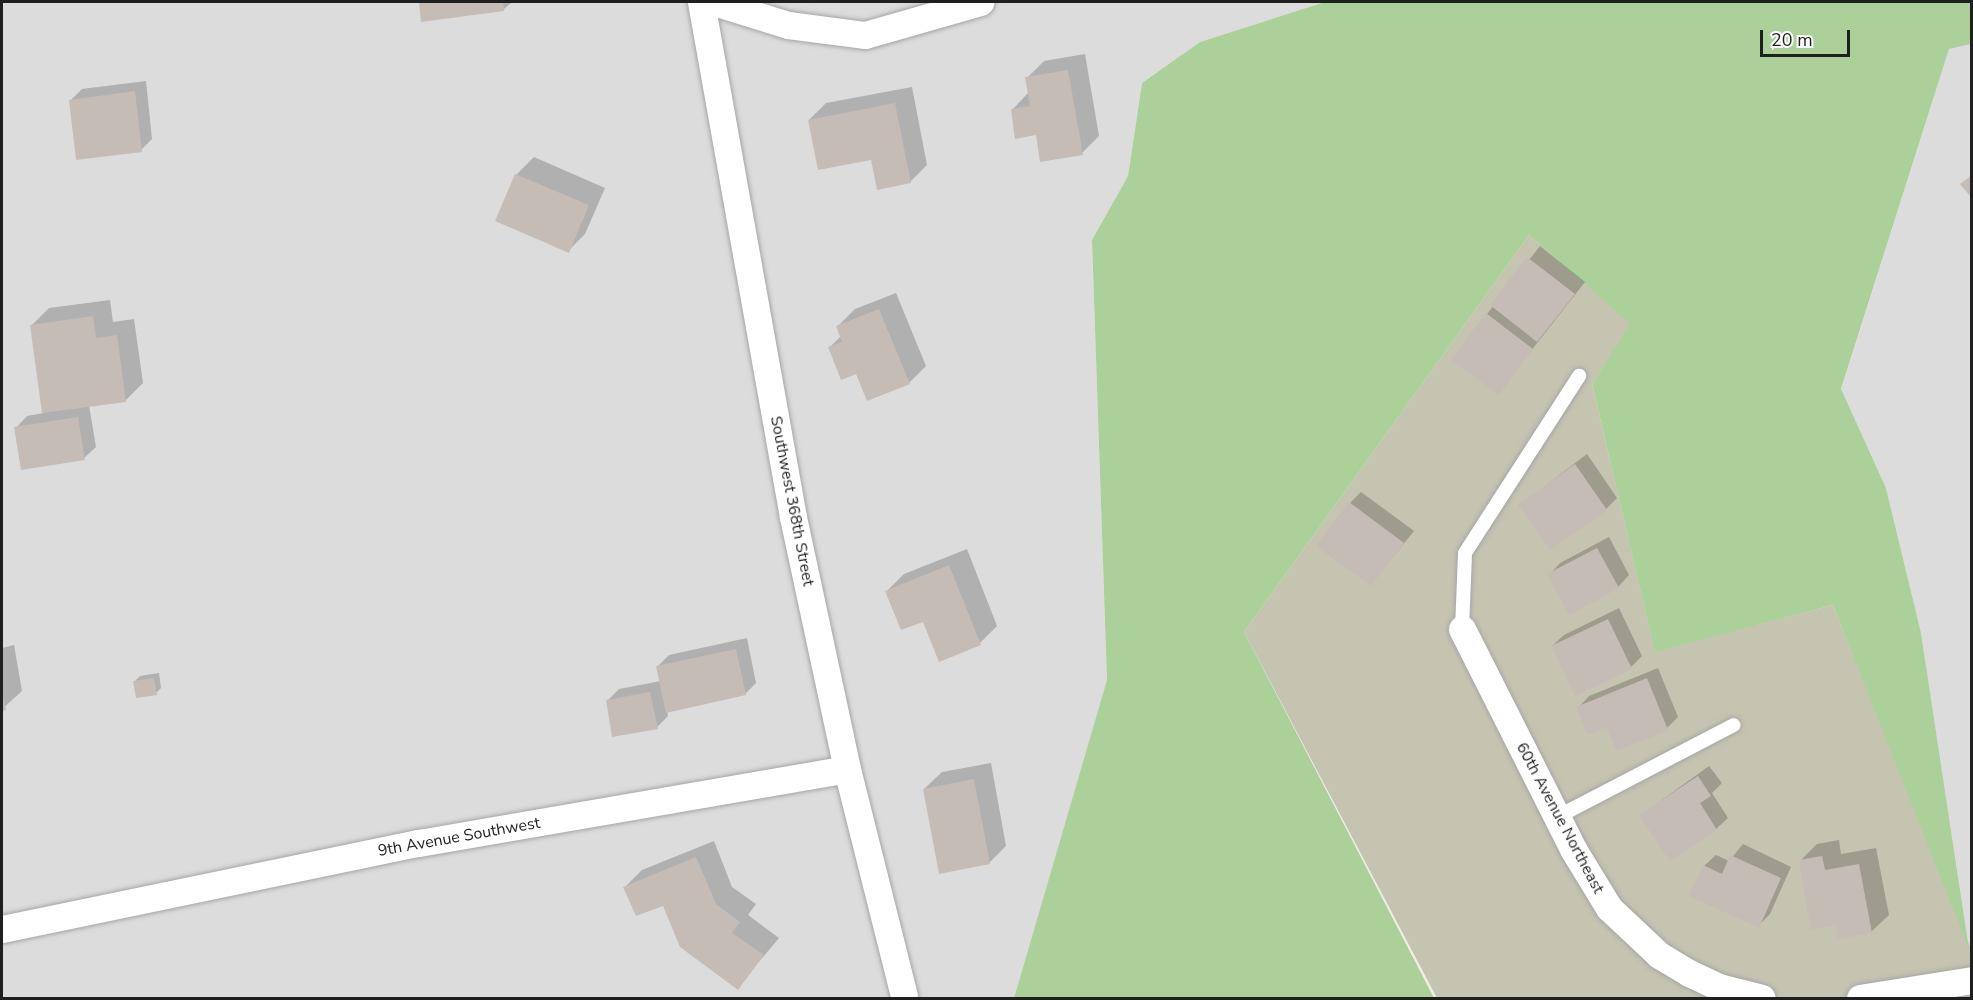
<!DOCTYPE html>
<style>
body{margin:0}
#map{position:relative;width:1973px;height:1000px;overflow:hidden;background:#f0ece6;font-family:"Nunito Sans",sans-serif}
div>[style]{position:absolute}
.residential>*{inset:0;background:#dddcdc}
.construction>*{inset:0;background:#c5c4b1}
.forest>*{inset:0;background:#abd09a}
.shadow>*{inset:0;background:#0003}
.building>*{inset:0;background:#c5bcb5}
.roads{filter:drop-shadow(0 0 2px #a6a6a6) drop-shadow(0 0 2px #a6a6a6)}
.lane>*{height:14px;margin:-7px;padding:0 7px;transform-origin:7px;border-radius:7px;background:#fff}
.street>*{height:27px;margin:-13.5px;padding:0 13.5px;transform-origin:13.5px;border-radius:13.5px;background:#fff}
span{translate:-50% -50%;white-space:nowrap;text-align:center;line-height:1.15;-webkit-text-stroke:4.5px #fff;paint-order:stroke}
.street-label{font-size:16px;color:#1f1f1f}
.frame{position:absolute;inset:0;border:3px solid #1f1f1f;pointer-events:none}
.scale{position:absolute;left:1760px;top:30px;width:90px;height:27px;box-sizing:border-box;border:3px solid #1f1f1f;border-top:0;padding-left:8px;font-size:18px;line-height:21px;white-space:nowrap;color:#1f1f1f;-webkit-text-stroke:4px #fff;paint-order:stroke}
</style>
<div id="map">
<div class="residential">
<div style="clip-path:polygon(2px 2px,1325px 2px,1200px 42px,1142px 83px,1128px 176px,1092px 240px,1107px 681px,1014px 998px,2px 998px)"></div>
<div style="clip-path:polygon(1971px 44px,1971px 949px,1969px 949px,1921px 633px,1886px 488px,1841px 390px,1949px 49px)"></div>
</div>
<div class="construction">
<div style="clip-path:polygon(1529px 235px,1631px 324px,1592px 384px,1655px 651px,1833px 605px,1971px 949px,1971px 998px,1437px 998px,1244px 632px)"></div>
</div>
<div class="forest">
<div style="clip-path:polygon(1325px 2px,1971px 2px,1971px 44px,1949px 49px,1841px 389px,1886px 488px,1921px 633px,1969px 949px,1833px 605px,1655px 652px,1592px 384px,1630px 324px,1529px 235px,1244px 632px,1434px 998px,1014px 998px,1107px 680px,1092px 240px,1128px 176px,1142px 83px,1200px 42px)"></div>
</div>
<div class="shadow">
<div style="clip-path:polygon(420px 2px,512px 2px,504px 9px,422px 20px)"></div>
<div style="clip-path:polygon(1085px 54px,1099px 136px,1082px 153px,1012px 110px,1029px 92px,1027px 78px,1044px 61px)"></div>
<div style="clip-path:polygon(146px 81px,152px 139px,141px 150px,71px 100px,82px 89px)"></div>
<div style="clip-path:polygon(912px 87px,927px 165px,910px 182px,809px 120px,826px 103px)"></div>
<div style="clip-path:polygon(534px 157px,605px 188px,585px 234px,568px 251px,497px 220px,517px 174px)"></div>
<div style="clip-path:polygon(1540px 246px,1585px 282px,1498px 393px,1487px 314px)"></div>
<div style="clip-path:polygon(896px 293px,926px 366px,909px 383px,857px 372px,830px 347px,841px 336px,838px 326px,855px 309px)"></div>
<div style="clip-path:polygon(110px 300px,113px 322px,134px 319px,143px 383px,126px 400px,89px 405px,96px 447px,84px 458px,16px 428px,27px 416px,44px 413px,32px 325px,49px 308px)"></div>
<div style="clip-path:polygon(1587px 454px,1617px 498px,1606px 509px,1520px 505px)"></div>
<div style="clip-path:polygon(1361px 492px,1414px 531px,1371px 584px,1350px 503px)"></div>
<div style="clip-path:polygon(1609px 537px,1629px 575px,1618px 587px,1549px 575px,1560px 563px)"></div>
<div style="clip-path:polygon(967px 549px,997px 626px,980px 643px,939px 660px,924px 620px,887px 591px,904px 574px)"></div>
<div style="clip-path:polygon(1619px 608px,1642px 656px,1631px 667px,1552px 646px,1564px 635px)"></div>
<div style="clip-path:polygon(747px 638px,756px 683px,745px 694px,667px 711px,668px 716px,657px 727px,607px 701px,619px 689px,661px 681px,658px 666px,669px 655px)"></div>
<div style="clip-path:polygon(14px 645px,22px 691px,2px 709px,2px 648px)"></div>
<div style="clip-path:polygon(1658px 668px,1678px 717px,1667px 728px,1608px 725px,1578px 708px,1589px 696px)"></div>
<div style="clip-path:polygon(159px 673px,161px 688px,156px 693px,135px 681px,140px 676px)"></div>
<div style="clip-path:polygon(991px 763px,1006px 846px,989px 863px,924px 789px,942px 772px)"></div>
<div style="clip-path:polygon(1709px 766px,1722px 783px,1712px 793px,1728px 818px,1716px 829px,1641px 815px)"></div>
<div style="clip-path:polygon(1839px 840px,1841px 854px,1876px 848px,1889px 915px,1871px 932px,1800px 861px,1817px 844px)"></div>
<div style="clip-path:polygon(714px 841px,732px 887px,756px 904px,748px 915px,779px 938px,737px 988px,663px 905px,625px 887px,642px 870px)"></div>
<div style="clip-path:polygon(1743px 844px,1791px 867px,1770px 914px,1758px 926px,1704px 866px,1716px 855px,1729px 861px)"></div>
</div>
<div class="building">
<div style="clip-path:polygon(419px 2px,503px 2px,504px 11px,421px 22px)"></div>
<div style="clip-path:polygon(1068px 70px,1083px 155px,1040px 162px,1036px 135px,1015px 139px,1011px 109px,1030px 106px,1025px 77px)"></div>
<div style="clip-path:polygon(135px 91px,142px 152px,76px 160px,69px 100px)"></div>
<div style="clip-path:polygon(895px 103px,911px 183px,877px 190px,871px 160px,818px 170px,808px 120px)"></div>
<div style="clip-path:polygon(515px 174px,589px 205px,569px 253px,495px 221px)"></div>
<div style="clip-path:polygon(1972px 175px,1972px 198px,1960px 184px)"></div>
<div style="clip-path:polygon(1527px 257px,1575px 294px,1537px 342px,1490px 305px)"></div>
<div style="clip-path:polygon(879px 309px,910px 384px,867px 401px,856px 374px,841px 380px,828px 347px,842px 342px,836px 326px)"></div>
<div style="clip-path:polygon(1486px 313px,1533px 349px,1499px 395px,1451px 359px)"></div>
<div style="clip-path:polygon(93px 316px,96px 338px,117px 335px,126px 402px,42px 413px,30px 325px)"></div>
<div style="clip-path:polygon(78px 417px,85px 460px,21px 470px,14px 427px)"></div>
<div style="clip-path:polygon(1575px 464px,1607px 510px,1550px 550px,1518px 505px)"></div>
<div style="clip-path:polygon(1349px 502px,1404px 543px,1371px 586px,1316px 546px)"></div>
<div style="clip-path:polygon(1597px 548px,1619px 588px,1569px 615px,1547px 574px)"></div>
<div style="clip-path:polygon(949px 565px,981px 645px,939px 662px,923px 622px,901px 630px,885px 591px)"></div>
<div style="clip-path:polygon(1608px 619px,1632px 669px,1575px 696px,1551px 646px)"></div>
<div style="clip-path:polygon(736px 649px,746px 695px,666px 713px,656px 666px)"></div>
<div style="clip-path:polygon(154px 678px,157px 695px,136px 698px,133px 681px)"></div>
<div style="clip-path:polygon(1647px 678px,1668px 730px,1616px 751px,1607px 727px,1587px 735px,1576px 707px)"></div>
<div style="clip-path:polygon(2px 691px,6px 710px,2px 711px)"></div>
<div style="clip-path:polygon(650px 692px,658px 729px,612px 737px,606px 700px)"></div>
<div style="clip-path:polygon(1698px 776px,1711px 796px,1700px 803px,1717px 830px,1670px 861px,1639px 815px)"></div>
<div style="clip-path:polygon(974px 779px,990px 864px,939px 874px,923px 789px)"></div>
<div style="clip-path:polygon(1730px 855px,1781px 878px,1759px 928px,1689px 896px,1703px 865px,1722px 874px)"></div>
<div style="clip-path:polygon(1822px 856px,1825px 870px,1859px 864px,1872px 933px,1838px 939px,1835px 925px,1811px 930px,1799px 860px)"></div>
<div style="clip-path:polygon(696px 857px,716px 904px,740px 922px,732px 933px,764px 955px,738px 990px,680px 947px,663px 906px,636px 916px,623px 887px)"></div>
</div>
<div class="roads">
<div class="lane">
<div style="left:1462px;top:629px;width:76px;rotate:-87.7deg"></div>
<div style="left:1465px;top:553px;width:211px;rotate:-57.2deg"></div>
<div style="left:1557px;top:817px;width:199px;rotate:-27.5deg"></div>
</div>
<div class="street">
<div style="left:701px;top:2px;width:523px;rotate:79.87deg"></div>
<div style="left:793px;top:517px;width:258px;rotate:77.9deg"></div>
<div style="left:847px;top:769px;width:234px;rotate:75.9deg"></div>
<div style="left:714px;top:2px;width:77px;rotate:17.3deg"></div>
<div style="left:788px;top:25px;width:78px;rotate:7.4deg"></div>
<div style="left:865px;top:35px;width:120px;rotate:-16deg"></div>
<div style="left:1462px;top:629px;width:246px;rotate:63.2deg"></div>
<div style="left:1573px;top:849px;width:69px;rotate:58.6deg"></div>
<div style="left:1609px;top:908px;width:69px;rotate:43.2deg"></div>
<div style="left:1659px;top:955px;width:35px;rotate:31deg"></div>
<div style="left:1689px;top:973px;width:33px;rotate:25deg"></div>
<div style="left:1719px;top:987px;width:44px;rotate:14.3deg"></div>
<div style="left:2px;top:929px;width:426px;rotate:-11.7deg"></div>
<div style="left:419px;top:843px;width:434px;rotate:-9.8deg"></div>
<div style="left:1860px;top:998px;width:113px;rotate:-9.1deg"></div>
</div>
</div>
<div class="street-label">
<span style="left:792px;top:501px;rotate:79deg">Southwest 368th Street</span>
<span style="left:1560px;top:818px;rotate:62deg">60th Avenue Northeast</span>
<span style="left:459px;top:837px;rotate:-10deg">9th Avenue Southwest</span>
</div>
<div class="frame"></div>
<div class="scale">20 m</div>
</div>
